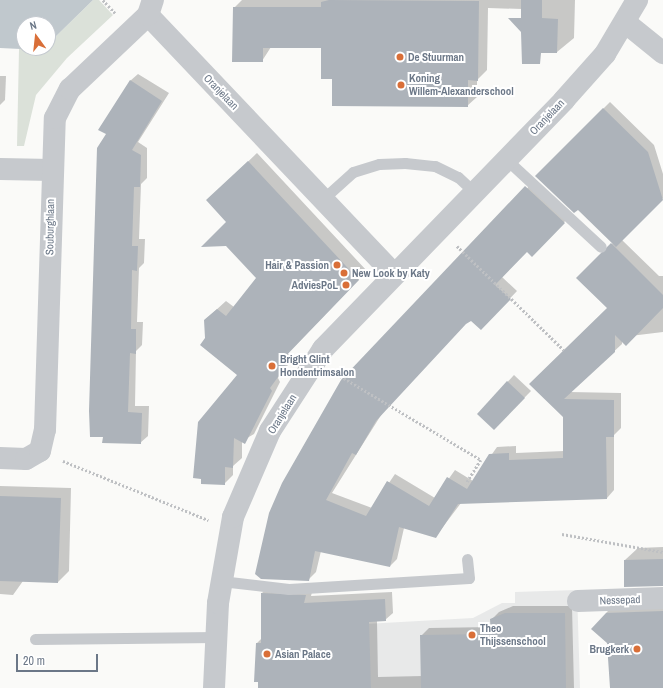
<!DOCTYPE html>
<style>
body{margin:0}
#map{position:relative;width:663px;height:688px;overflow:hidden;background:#fafaf8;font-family:"Archivo Narrow",sans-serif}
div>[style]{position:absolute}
.built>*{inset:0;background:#e8e9e9}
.green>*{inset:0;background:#dbe1d9}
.water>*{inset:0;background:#c0c8cd}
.shadow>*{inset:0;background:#0003}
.building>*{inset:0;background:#adb3ba}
.path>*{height:2.5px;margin-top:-1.25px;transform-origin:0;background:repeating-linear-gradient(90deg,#bec0c3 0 2px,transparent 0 4px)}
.service>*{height:11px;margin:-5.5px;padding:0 5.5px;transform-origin:5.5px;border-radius:5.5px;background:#c6c9cd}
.minor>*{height:22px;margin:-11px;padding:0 11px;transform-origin:11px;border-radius:11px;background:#c6c9cd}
.tertiary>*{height:22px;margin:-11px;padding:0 11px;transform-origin:11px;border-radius:11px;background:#c6c9cd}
.dots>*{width:11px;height:11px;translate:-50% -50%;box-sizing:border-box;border:2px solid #fff;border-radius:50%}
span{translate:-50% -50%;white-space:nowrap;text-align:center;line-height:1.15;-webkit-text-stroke:4px #fff;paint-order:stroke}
.poi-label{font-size:11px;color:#6b7787;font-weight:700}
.left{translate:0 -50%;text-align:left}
.right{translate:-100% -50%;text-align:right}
.street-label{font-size:11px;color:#6b7787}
.north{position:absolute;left:16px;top:16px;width:40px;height:40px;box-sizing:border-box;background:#fff;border:1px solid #c4c9cf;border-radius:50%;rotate:345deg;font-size:11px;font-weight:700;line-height:16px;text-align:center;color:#6b7787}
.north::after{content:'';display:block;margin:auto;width:14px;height:18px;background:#d96f38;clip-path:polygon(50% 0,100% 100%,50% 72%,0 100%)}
.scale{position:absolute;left:16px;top:654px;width:82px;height:18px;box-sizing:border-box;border:2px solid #6b7787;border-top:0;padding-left:5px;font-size:12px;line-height:14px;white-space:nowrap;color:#6b7787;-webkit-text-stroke:3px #fff;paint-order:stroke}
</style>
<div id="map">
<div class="built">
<div style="clip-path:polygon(577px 590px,580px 688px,371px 688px,365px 624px,473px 618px,502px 603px,515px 603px,515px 592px)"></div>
</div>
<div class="green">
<div style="clip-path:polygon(93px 0,99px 0,113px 15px,67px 58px,36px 95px,24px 146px,17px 146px,19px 49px,48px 48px,48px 44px)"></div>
</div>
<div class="water">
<div style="clip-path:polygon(0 0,93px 0,48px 44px,48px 24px,24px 24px,24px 48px,44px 48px,41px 50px,0 48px)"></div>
</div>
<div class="shadow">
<div style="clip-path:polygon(242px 0,575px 0,574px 38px,557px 52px,528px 52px,522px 9px,488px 8px,487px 70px,477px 80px,477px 97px,467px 106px,333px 78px,322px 47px,271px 47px,262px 61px,234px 8px)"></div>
<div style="clip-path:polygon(138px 74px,169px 93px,138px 142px,147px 148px,147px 178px,141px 184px,139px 239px,145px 239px,144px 263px,139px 268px,137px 322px,143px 322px,142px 345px,136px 351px,135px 406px,149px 406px,148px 436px,140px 443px,103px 442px,107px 134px,130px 81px)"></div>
<div style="clip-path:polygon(0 76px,6px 76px,5px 100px,0 105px)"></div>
<div style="clip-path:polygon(610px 102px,654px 145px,663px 174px,663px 198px,622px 240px,659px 276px,663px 276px,663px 332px,622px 337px,622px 344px,570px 392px,621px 393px,621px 428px,614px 435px,614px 490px,607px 498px,461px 503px,436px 536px,404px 528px,397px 559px,390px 566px,321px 551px,316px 572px,308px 580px,261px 578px,533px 180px,571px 215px,532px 255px,527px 251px,502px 277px,517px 291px,481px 329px,471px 320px,467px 322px,383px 412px,332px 493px,372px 508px,395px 474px,435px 498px,455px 470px,473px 481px,497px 447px,516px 446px,516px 453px,564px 451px,564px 417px,530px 384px,608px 308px,578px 278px,613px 243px,578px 208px,536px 176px)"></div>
<div style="clip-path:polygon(257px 153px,367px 271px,288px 353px,294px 357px,278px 378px,280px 382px,254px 434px,242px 441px,242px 458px,233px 466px,233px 475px,224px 484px,202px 483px,238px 374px,206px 338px,205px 320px,226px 301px,234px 307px,257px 278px,216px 192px)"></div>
<div style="clip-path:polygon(514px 375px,531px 391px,494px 429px,478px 414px)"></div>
<div style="clip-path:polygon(0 486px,71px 488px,69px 571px,58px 582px,23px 581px,13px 595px,0 594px)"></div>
<div style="clip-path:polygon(663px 547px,663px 586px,625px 560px,638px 548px)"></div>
<div style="clip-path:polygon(269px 586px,313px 588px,311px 596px,392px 592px,393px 613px,385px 620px,377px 621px,378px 677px,422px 676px,421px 636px,429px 628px,492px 627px,492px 619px,499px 612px,513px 606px,572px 606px,574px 688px,259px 688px,257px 643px,262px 638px,262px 593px)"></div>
<div style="clip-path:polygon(663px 599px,663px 688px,611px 688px,606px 613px,619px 600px)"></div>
</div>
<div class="building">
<div style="clip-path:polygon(329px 0,479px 1px,478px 81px,468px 80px,468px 107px,332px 106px,332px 79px,321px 79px,321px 48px,263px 48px,263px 62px,232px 62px,233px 7px,321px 7px,321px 2px)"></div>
<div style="clip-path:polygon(521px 0,542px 0,542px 18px,558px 19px,557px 53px,541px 53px,540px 64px,522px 64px,521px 32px,508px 18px,521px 18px)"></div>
<div style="clip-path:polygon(130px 80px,162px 101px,132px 150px,141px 155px,140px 187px,134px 187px,132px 246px,138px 246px,137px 271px,132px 270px,131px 329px,136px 329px,136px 354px,130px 353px,128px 412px,142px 413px,141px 444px,102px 443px,103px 437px,90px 437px,89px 411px,97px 148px,106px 134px,98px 130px)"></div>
<div style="clip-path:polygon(603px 108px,648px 152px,663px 200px,616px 247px,578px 210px,574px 213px,535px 176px)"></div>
<div style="clip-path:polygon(248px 161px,359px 280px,280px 362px,286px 366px,270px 388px,272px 391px,245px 444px,234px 438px,233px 468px,225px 467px,225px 485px,201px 484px,201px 479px,193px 478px,198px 422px,237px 375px,200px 345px,205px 338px,204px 320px,217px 309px,226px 316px,256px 278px,226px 246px,201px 247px,226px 222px,206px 200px)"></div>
<div style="clip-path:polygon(525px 186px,565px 223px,532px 257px,527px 252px,495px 285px,511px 299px,481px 330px,471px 321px,466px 324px,376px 421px,356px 455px,352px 453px,326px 500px,366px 516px,387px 481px,429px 506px,447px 477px,467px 489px,489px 454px,509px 453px,509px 460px,563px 458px,563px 417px,529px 384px,607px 308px,576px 278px,611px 243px,663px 295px,663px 308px,626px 346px,615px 335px,615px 352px,564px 399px,614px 400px,614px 437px,606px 437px,607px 499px,458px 504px,436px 538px,399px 527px,390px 567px,315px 551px,309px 581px,261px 579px,255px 574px,269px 513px,282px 483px,341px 380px)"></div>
<div style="clip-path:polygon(507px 381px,525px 398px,494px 430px,477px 414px)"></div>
<div style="clip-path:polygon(0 496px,61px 498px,58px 583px,0 581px)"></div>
<div style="clip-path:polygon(663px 559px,663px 586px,624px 587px,624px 560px)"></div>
<div style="clip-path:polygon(261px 593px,306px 595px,304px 603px,385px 599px,386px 621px,369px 622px,371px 688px,258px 688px,258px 682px,254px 682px,256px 643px,261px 643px)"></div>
<div style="clip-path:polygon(663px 611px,663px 688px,610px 688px,607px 643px,591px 629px,606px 613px)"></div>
<div style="clip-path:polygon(505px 613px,565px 613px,566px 688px,421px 688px,420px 635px,491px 634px,490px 619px)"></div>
</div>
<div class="path">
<div style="left:103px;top:0;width:18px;rotate:47deg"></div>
<div style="left:457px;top:246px;width:149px;rotate:44.2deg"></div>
<div style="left:337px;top:374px;width:168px;rotate:30.8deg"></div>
<div style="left:481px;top:460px;width:28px;rotate:122deg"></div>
<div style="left:63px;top:461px;width:157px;rotate:22.1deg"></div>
<div style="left:562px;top:534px;width:103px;rotate:10.1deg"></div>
</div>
<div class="service">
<div style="left:506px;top:159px;width:129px;rotate:42.8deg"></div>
<div style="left:323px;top:199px;width:40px;rotate:-42deg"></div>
<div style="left:353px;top:172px;width:27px;rotate:-17deg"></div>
<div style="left:379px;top:164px;width:26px;rotate:-2deg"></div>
<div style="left:405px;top:163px;width:30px;rotate:6deg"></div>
<div style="left:435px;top:166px;width:25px;rotate:26deg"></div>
<div style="left:458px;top:177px;width:22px;rotate:43deg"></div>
<div style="left:221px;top:581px;width:68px;rotate:6.7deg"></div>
<div style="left:289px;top:589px;width:180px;rotate:-3.5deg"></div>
<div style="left:469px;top:578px;width:19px;rotate:-96deg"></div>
<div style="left:35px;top:639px;width:181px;rotate:-0.6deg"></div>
</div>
<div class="minor">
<div style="left:148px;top:15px;width:357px;rotate:46.5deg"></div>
<div style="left:626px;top:23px;width:48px;rotate:39deg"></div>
<div style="left:0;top:169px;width:52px;rotate:1.1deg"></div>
<div style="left:0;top:458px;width:26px;rotate:2deg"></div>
<div style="left:26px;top:459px;width:16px;rotate:-30deg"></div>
<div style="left:40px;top:451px;width:22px;rotate:-77deg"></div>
<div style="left:45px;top:430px;width:312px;rotate:-88.2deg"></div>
<div style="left:55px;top:118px;width:33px;rotate:-63deg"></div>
<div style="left:70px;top:89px;width:108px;rotate:-43.5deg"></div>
<div style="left:148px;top:15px;width:16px;rotate:-72deg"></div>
<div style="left:578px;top:601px;width:85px;rotate:-2deg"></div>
</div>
<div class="tertiary">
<div style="left:214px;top:688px;width:85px;rotate:-87.3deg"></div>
<div style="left:218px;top:603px;width:87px;rotate:-80.1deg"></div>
<div style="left:233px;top:517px;width:94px;rotate:-66.7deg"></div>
<div style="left:270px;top:431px;width:98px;rotate:-57.1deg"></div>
<div style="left:323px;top:349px;width:347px;rotate:-45.9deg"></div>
<div style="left:564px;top:100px;width:62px;rotate:-48.3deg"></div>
<div style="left:605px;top:54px;width:63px;rotate:-59.3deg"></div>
</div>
<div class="dots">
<div style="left:400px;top:57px;background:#d96f38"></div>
<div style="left:401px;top:85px;background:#d96f38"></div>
<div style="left:337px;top:265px;background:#d96f38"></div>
<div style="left:344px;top:273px;background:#d96f38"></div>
<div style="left:346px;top:285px;background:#d96f38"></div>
<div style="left:272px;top:366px;background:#d96f38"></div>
<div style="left:472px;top:635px;background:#d96f38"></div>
<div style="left:637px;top:649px;background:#d96f38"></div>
<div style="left:267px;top:654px;background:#d96f38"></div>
</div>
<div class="poi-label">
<span class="left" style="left:408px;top:57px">De Stuurman</span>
<span class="left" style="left:409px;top:85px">Koning<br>Willem-Alexanderschool</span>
<span class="right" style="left:329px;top:265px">Hair &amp; Passion</span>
<span class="left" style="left:352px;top:273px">New Look by Katy</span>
<span class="right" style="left:338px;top:285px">AdviesPoL</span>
<span class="left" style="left:280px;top:366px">Bright Glint<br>Hondentrimsalon</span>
<span class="left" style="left:480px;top:635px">Theo<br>Thijssenschool</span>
<span class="right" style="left:629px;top:649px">Brugkerk</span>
<span class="left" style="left:275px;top:654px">Asian Palace</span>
</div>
<div class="street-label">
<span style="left:221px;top:92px;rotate:46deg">Oranjelaan</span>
<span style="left:547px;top:117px;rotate:-46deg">Oranjelaan</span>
<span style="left:50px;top:227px;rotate:-89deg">Souburghlaan</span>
<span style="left:282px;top:414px;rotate:-58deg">Oranjelaan</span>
<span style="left:620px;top:600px;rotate:-2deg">Nessepad</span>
</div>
<div class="north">N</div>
<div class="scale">20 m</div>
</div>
